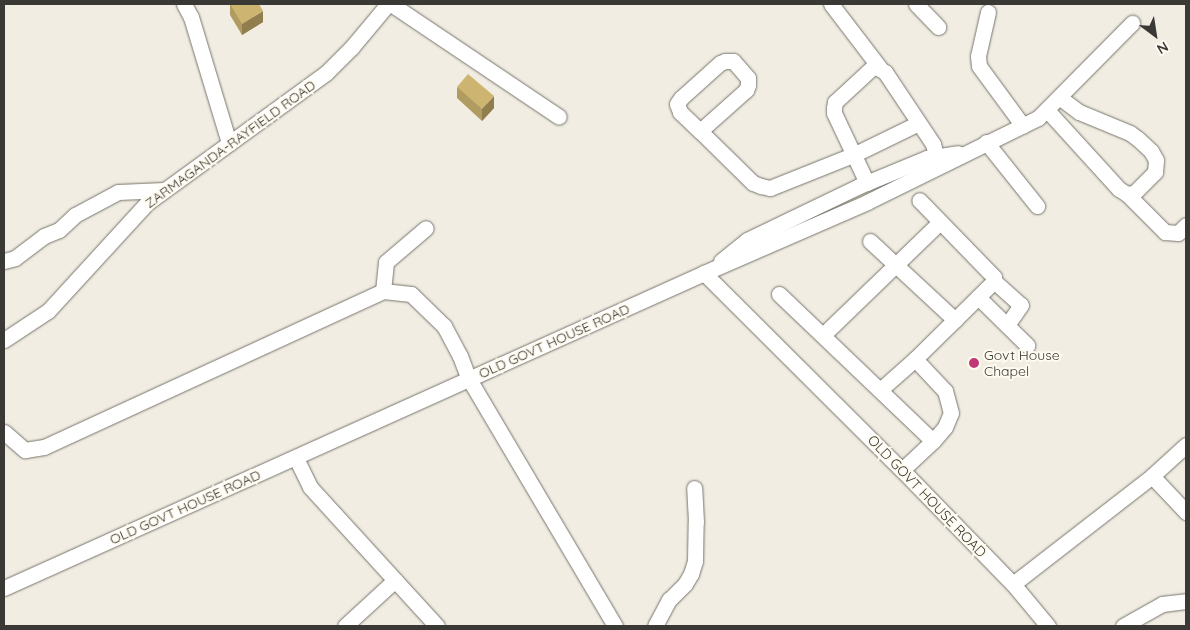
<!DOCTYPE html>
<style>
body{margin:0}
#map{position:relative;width:1190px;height:630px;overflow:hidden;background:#f1ede3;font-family:Quicksand,sans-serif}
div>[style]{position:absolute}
.roads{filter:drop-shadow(0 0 1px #78746b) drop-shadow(0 0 1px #78746b)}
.minor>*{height:15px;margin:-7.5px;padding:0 7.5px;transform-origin:7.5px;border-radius:7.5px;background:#fff}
.wall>*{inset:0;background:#b09b60}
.shaded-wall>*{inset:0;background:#907e4e}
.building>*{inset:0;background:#cdb470}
.dots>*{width:14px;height:14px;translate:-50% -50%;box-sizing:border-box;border:2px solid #fffbf0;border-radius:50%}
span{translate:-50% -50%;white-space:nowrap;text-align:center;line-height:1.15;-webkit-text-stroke:4px #fffbf0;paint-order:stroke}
.street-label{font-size:14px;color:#3a3935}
.poi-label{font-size:14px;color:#3a3935}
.left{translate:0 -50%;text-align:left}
.frame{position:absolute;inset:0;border:5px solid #3a3935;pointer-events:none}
.north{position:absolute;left:1130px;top:10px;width:50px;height:50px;-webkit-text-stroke:4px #fffbf0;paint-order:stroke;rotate:149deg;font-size:14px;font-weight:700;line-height:20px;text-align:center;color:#3a3935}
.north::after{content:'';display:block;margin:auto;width:18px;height:22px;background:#3a3935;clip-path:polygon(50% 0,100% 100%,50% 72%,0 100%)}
</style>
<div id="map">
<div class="roads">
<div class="minor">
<div style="left:184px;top:4px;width:15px;rotate:62deg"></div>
<div style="left:191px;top:17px;width:132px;rotate:73.2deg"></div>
<div style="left:391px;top:4px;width:202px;rotate:33.9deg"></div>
<div style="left:831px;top:4px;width:81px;rotate:52.6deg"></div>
<div style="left:916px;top:4px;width:32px;rotate:46deg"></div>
<div style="left:988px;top:12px;width:45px;rotate:102.8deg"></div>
<div style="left:978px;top:56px;width:10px;rotate:84deg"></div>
<div style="left:979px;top:66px;width:74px;rotate:53.7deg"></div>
<div style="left:1047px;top:110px;width:107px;rotate:47.7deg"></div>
<div style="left:1119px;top:189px;width:9px;rotate:32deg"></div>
<div style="left:1127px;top:194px;width:7px;rotate:-8deg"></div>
<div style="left:1134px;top:193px;width:30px;rotate:-45deg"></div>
<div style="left:1155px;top:172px;width:12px;rotate:-85deg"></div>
<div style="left:1156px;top:160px;width:10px;rotate:-119deg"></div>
<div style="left:1151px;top:151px;width:18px;rotate:-137deg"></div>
<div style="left:1138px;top:139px;width:10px;rotate:-143deg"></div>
<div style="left:1130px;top:133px;width:55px;rotate:-157.6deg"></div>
<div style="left:1079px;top:112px;width:25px;rotate:-143deg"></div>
<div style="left:700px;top:131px;width:62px;rotate:-41.7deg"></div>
<div style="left:746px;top:90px;width:5px;rotate:-68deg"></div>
<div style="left:748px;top:85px;width:7px;rotate:-90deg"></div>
<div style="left:748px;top:78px;width:23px;rotate:-131deg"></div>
<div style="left:733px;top:61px;width:8px;rotate:180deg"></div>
<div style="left:725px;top:61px;width:5px;rotate:158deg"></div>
<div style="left:720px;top:63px;width:52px;rotate:138.1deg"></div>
<div style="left:681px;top:98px;width:7px;rotate:124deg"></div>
<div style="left:677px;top:104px;width:9px;rotate:69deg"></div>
<div style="left:680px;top:112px;width:28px;rotate:44deg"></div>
<div style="left:700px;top:131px;width:74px;rotate:44.5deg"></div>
<div style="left:753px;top:183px;width:9px;rotate:21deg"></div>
<div style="left:761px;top:186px;width:9px;rotate:13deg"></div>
<div style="left:770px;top:188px;width:89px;rotate:-21.7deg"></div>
<div style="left:853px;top:155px;width:73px;rotate:-25.9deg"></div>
<div style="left:986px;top:142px;width:82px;rotate:51.4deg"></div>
<div style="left:867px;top:183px;width:77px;rotate:-115.2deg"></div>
<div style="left:834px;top:113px;width:5px;rotate:-90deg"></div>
<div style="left:834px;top:108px;width:6px;rotate:-81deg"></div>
<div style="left:835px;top:102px;width:53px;rotate:-42.7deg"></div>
<div style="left:874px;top:66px;width:13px;rotate:29deg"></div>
<div style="left:885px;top:72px;width:87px;rotate:56.3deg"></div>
<div style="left:933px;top:144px;width:11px;rotate:75deg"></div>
<div style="left:1127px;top:194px;width:54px;rotate:45deg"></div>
<div style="left:1165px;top:232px;width:13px;rotate:4deg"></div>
<div style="left:1178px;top:233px;width:11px;rotate:-45deg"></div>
<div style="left:870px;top:241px;width:116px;rotate:42.9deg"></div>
<div style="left:4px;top:261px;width:11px;rotate:-15deg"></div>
<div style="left:15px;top:258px;width:36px;rotate:-37deg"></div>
<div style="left:44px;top:236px;width:16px;rotate:-22deg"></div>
<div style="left:59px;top:230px;width:22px;rotate:-43deg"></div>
<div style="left:75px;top:215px;width:49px;rotate:-28.1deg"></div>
<div style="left:118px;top:192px;width:46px;rotate:-2.5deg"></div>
<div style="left:721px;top:261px;width:33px;rotate:-39deg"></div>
<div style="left:747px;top:240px;width:124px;rotate:-25.7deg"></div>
<div style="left:859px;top:186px;width:74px;rotate:-22.4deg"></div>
<div style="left:927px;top:158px;width:31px;rotate:-9deg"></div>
<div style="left:704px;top:273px;width:178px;rotate:-23.5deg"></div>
<div style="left:867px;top:202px;width:191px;rotate:-26.2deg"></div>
<div style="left:1038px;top:118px;width:134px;rotate:-45.3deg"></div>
<div style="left:994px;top:281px;width:36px;rotate:42deg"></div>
<div style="left:1021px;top:305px;width:24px;rotate:125deg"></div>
<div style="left:383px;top:291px;width:29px;rotate:-84deg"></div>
<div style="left:386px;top:262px;width:52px;rotate:-40.4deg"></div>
<div style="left:779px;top:294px;width:213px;rotate:43.7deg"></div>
<div style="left:978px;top:297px;width:69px;rotate:44.4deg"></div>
<div style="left:823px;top:335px;width:161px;rotate:-44deg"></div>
<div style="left:4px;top:340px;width:53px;rotate:-33.4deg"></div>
<div style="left:48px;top:311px;width:147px;rotate:-47.5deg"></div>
<div style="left:147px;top:203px;width:221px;rotate:-36deg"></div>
<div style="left:326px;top:73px;width:37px;rotate:-45deg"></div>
<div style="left:352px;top:47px;width:56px;rotate:-50.1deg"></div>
<div style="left:880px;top:390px;width:47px;rotate:-41.5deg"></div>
<div style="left:915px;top:359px;width:111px;rotate:-44.6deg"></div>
<div style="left:994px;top:281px;width:4px;rotate:-90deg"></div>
<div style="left:994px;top:277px;width:107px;rotate:-134.2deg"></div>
<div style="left:4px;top:432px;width:28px;rotate:41deg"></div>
<div style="left:25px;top:450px;width:19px;rotate:-9deg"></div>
<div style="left:44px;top:447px;width:373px;rotate:-24.7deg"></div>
<div style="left:383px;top:291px;width:28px;rotate:6deg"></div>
<div style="left:411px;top:294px;width:46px;rotate:44.1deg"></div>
<div style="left:444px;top:326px;width:34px;rotate:62deg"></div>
<div style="left:460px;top:356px;width:25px;rotate:69deg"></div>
<div style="left:469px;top:379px;width:287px;rotate:59.4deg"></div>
<div style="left:296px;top:458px;width:32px;rotate:64deg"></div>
<div style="left:310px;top:487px;width:188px;rotate:47.6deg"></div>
<div style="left:902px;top:470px;width:42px;rotate:-43.1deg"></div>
<div style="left:933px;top:441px;width:18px;rotate:-49deg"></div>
<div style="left:945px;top:427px;width:15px;rotate:-67deg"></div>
<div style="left:951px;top:413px;width:23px;rotate:-105deg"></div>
<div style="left:945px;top:391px;width:44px;rotate:-133.2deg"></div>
<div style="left:1152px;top:476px;width:50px;rotate:46.6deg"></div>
<div style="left:1013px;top:584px;width:176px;rotate:-37.8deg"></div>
<div style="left:1152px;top:476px;width:46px;rotate:-42.4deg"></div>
<div style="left:4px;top:588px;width:768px;rotate:-24.23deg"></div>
<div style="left:704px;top:273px;width:279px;rotate:44.9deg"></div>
<div style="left:902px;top:470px;width:159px;rotate:45.8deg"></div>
<div style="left:1013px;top:584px;width:55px;rotate:50.2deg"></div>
<div style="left:345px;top:626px;width:68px;rotate:-42.6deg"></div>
<div style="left:655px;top:626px;width:30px;rotate:-62deg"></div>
<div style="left:669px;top:600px;width:23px;rotate:-45deg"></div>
<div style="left:685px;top:584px;width:12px;rotate:-59deg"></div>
<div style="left:691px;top:574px;width:14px;rotate:-73deg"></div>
<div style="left:695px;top:561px;width:39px;rotate:-89deg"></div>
<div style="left:696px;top:522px;width:34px;rotate:-93deg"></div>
<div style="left:1123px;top:626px;width:45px;rotate:-29.4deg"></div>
<div style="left:1162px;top:604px;width:24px;rotate:-7deg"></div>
</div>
</div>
<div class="wall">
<div style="clip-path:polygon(230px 4px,263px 22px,242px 35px,230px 15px)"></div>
<div style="clip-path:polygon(457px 87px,494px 108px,482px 121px,457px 98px)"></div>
</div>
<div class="shaded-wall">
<div style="clip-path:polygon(263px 11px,263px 22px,242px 35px,242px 24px)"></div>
<div style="clip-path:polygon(494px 96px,494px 108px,482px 121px,482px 109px)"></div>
</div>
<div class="building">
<div style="clip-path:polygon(230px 4px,259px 4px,263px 11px,242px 24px)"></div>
<div style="clip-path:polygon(468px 74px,494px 96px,482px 109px,457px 87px)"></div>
</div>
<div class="dots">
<div style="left:974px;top:363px;background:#c13875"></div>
</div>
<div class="street-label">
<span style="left:230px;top:144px;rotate:-36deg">ZARMAGANDA-RAYFIELD ROAD</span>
<span style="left:554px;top:341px;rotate:-24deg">OLD GOVT HOUSE ROAD</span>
<span style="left:927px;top:496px;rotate:46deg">OLD GOVT HOUSE ROAD</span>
<span style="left:185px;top:507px;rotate:-24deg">OLD GOVT HOUSE ROAD</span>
</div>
<div class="poi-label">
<span class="left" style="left:984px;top:363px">Govt House<br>Chapel</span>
</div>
<div class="frame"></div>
<div class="north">N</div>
</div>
